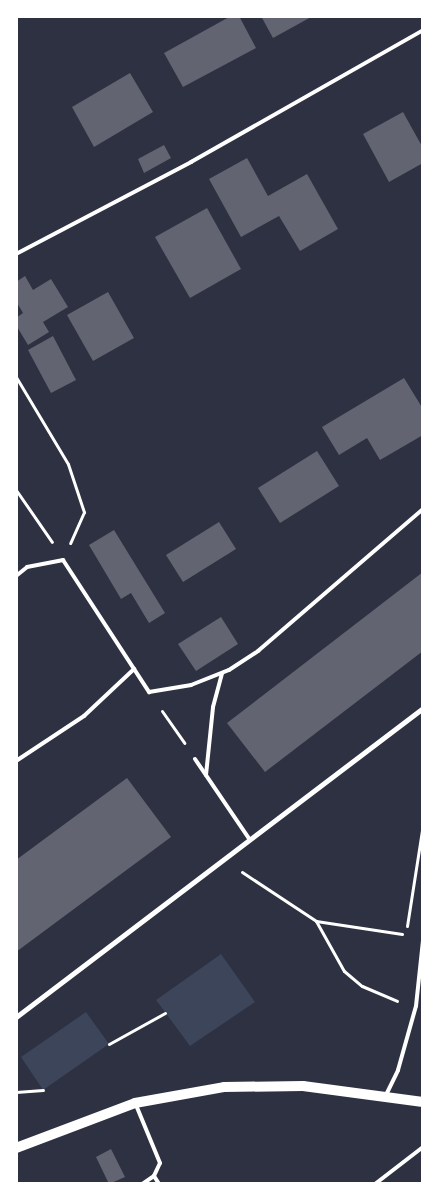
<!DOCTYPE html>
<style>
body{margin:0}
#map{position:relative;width:439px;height:1200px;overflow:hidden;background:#2d3142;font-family:Commissioner,sans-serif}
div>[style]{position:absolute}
.green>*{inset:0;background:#3c4559}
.building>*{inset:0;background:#626471}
.path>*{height:3px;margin:-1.5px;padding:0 1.5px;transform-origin:1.5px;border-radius:1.5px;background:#fff}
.service>*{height:4px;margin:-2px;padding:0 2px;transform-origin:2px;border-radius:2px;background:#fff}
.minor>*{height:5px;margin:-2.5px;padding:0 2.5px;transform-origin:2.5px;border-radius:2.5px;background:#fff}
.secondary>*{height:10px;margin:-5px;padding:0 5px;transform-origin:5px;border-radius:5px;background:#fff}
span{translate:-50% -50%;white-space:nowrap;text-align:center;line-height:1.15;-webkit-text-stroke:4.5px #fff;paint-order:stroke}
.frame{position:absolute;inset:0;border:18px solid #fff;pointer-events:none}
</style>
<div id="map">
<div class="green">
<div style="clip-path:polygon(221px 954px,255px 1002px,190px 1046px,156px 1000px)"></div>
<div style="clip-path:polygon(86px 1012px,109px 1044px,43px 1090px,21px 1057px)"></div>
</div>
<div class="building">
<div style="clip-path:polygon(231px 16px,239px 16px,256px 48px,183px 87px,164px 53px)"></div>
<div style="clip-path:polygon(261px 16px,313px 16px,273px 38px)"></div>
<div style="clip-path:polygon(130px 73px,153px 112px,94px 147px,72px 107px)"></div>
<div style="clip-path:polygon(403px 112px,423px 148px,423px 163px,389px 182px,363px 134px)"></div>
<div style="clip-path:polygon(164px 145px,171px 158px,144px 173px,138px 159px)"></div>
<div style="clip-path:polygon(247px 158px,268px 196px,307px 174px,338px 229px,300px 251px,279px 216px,241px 237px,209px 179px)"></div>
<div style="clip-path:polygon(207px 208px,241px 269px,190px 298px,155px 237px)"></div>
<div style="clip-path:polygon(25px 276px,33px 290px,51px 279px,68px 307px,43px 322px,49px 332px,28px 345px,16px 325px,16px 318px,23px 313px,16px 301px,16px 282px)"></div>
<div style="clip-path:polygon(108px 292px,134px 338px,93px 361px,67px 315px)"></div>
<div style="clip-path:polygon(53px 336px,76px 380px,51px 393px,28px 350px)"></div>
<div style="clip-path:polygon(404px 378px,423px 409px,423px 435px,380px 460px,367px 438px,339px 455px,322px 427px)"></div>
<div style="clip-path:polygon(317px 451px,339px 486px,280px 523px,258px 488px)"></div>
<div style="clip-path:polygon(219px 522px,236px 549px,183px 582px,166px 555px)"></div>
<div style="clip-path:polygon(114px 530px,165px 613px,149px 623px,131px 593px,121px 599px,89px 545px)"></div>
<div style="clip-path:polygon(423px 572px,423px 651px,265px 772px,227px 723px)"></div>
<div style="clip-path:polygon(221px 617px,238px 644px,196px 671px,178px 644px)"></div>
<div style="clip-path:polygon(127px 778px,171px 837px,16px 952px,16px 860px)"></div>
<div style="clip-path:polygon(111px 1149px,125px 1177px,109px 1184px,96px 1157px)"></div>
</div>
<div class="path">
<div style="left:16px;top:377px;width:101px;rotate:59.1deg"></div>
<div style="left:68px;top:464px;width:51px;rotate:71.6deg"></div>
<div style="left:84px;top:512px;width:34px;rotate:114deg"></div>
<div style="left:16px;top:490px;width:63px;rotate:55.3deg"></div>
<div style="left:162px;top:711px;width:39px;rotate:55deg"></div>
<div style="left:242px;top:872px;width:89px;rotate:33.5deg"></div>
<div style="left:316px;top:921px;width:87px;rotate:8.6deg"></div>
<div style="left:316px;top:921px;width:57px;rotate:60.8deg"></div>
<div style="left:344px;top:971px;width:23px;rotate:40deg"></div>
<div style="left:362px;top:986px;width:38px;rotate:23deg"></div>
<div style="left:407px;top:926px;width:103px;rotate:-81.1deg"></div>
<div style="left:109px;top:1044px;width:64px;rotate:-29deg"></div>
<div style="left:16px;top:1092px;width:27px;rotate:-4deg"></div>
</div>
<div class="service">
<div style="left:16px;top:254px;width:198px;rotate:-27.7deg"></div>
<div style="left:191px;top:162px;width:267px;rotate:-29.6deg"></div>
<div style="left:16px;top:576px;width:14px;rotate:-39deg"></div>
<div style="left:27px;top:567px;width:37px;rotate:-11deg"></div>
<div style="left:63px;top:560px;width:158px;rotate:56.9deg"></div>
<div style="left:149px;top:692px;width:43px;rotate:-9.5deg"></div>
<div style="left:191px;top:685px;width:41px;rotate:-21.5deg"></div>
<div style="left:229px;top:670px;width:35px;rotate:-33deg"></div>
<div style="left:258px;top:651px;width:218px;rotate:-40.7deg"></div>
<div style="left:195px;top:759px;width:98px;rotate:55.8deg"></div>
<div style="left:16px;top:761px;width:82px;rotate:-33.5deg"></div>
<div style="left:84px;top:716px;width:69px;rotate:-43.2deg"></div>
<div style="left:206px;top:775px;width:68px;rotate:-84.1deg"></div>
<div style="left:213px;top:707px;width:35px;rotate:-75deg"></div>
<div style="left:385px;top:1097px;width:30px;rotate:-64deg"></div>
<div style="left:398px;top:1070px;width:66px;rotate:-74.3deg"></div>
<div style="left:416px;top:1006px;width:66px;rotate:-83.9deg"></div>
<div style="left:136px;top:1105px;width:63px;rotate:67.5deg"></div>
<div style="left:160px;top:1163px;width:14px;rotate:115deg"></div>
<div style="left:154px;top:1176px;width:14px;rotate:146deg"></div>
<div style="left:154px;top:1176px;width:9px;rotate:58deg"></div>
<div style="left:375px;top:1184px;width:61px;rotate:-37.6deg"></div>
</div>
<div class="minor">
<div style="left:16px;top:1017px;width:511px;rotate:-37.21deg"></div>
</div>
<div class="secondary">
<div style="left:16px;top:1148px;width:127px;rotate:-20.7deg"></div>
<div style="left:135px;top:1103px;width:90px;rotate:-10.2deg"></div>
<div style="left:224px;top:1087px;width:79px;rotate:-0.7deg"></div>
<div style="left:303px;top:1086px;width:121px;rotate:7.6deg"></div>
</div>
<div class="frame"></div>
</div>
